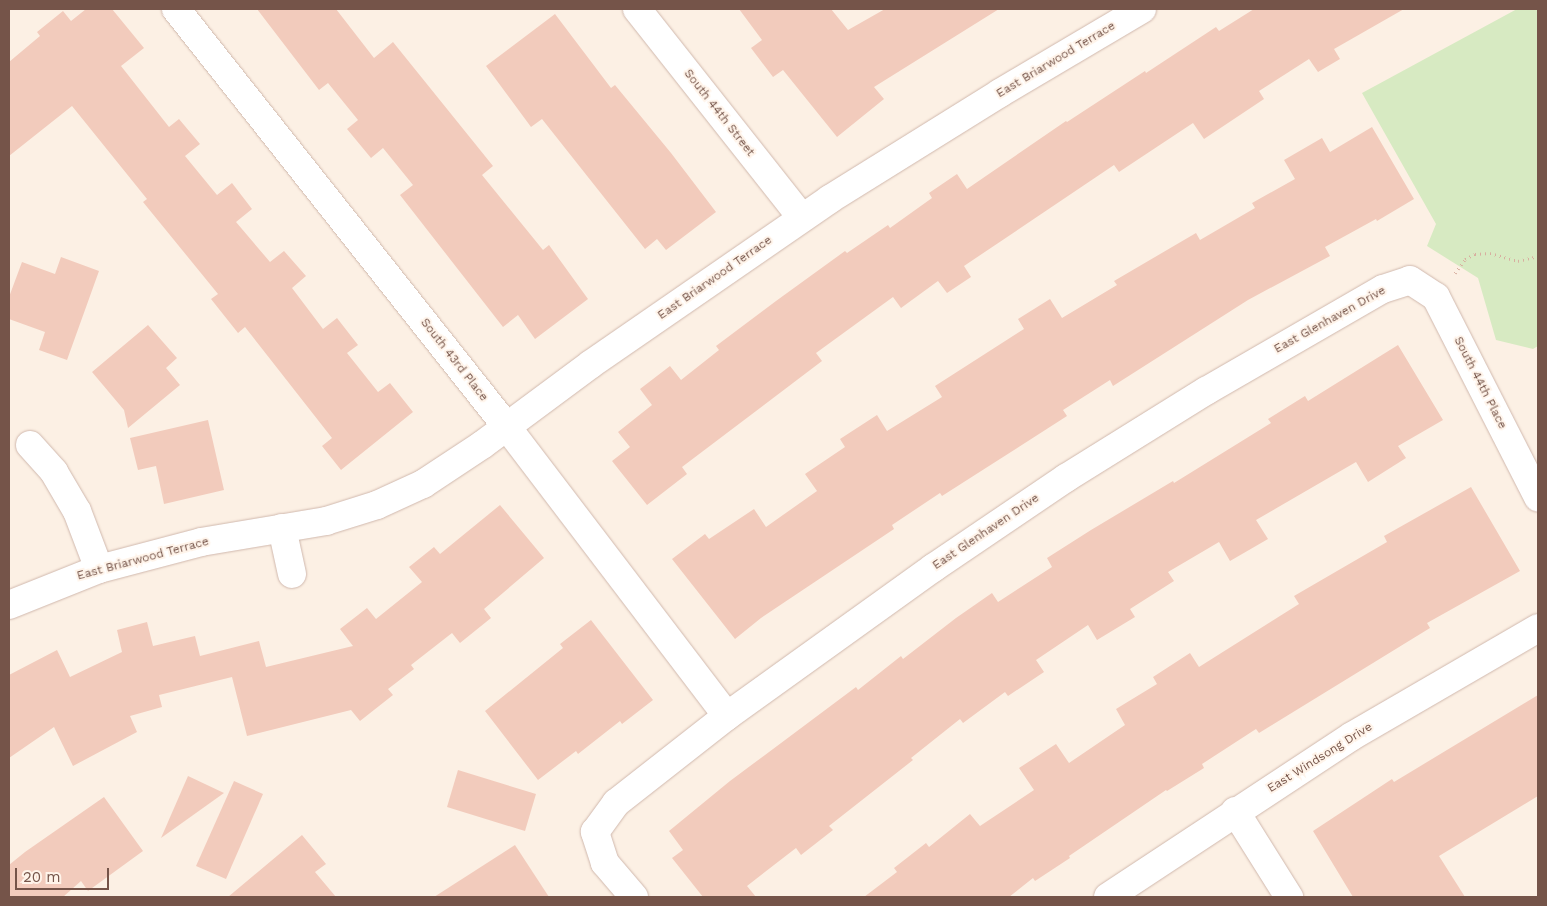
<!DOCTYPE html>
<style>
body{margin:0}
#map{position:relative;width:1547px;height:906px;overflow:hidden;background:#fcf0e4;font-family:"Work Sans",sans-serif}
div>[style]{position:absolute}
.green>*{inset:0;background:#d7eac2}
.building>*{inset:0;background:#f2cbbc}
.path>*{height:3px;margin-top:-1.5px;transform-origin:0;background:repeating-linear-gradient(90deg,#d7ae9f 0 1px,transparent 0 5px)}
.roads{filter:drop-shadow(0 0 1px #d0b8ad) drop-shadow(0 0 1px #d0b8ad)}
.minor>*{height:28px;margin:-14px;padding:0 14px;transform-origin:14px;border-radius:14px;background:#fff}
span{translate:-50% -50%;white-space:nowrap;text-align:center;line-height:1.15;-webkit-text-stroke:4px #fff4ea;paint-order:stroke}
.street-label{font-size:12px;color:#755449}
.frame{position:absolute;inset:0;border:10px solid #755449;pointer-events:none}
.scale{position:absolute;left:15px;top:868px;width:94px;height:22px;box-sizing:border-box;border:2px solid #755449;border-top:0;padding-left:6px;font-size:15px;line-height:18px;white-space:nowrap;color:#755449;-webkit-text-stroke:4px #fff4ea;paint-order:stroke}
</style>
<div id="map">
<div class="green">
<div style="clip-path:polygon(1517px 9px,1538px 9px,1538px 346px,1533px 349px,1496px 340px,1478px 278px,1427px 246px,1436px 224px,1362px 93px)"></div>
</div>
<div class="building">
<div style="clip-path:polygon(86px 9px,112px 9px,144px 48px,121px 66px,169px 127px,179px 119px,200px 144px,185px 156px,217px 195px,232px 183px,252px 209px,236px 222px,270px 262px,284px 251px,306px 276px,292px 288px,323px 329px,337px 318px,358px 345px,347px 353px,378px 392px,390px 383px,413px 412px,341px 470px,322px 446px,332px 438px,245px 327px,238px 333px,211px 299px,218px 294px,143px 202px,147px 199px,72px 106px,9px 156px,9px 62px,40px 36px,37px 32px,63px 11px,71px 21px)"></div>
<div style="clip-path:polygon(257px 9px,336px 9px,374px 58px,393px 42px,493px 166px,482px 175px,543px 250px,549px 245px,588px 299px,535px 339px,518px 315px,503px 327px,400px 195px,413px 185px,383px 148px,371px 158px,347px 129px,358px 120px,328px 83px,319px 90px)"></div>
<div style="clip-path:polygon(739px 9px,831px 9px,848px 30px,885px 9px,999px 9px,874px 87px,884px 99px,837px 137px,783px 70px,773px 77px,751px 48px,762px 40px)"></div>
<div style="clip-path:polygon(1254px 9px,1404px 9px,1334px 49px,1340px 59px,1318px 72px,1309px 59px,1259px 91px,1264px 99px,1204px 139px,1193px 123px,1119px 172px,1114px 165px,964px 266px,971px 277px,947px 293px,938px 281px,901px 308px,893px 297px,816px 353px,822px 361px,682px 467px,687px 474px,647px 505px,612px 461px,630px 447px,618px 432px,652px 405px,640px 389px,670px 366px,681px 380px,719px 350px,716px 346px,776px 301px,845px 251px,847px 253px,888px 225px,890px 228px,932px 198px,929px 193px,957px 174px,967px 189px,1066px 121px,1067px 122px,1145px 71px,1146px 73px,1216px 27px,1219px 31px)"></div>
<div style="clip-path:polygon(555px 14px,611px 88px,615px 85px,671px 153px,716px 212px,666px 250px,657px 239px,645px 249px,542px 119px,531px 127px,486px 66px)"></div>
<div style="clip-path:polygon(1372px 127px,1414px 199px,1377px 221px,1376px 219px,1325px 247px,1330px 256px,1248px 300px,1113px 386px,1110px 380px,1063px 410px,1067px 416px,978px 473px,942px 496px,940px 493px,892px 525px,894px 529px,761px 618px,735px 639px,672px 559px,705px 534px,709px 539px,754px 509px,766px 527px,817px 491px,805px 474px,845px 447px,840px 439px,877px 415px,887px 431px,942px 397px,935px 386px,1024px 329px,1018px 319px,1050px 299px,1062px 318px,1117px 285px,1114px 281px,1196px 233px,1200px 240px,1255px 208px,1252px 203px,1295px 179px,1284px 160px,1322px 138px,1330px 152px)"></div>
<div style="clip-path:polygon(61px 257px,99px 271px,67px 360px,39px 350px,45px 332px,9px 319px,9px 297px,22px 262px,55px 274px)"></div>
<div style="clip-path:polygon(148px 325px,177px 358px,166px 368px,180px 385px,128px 428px,124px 410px,92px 372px)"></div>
<div style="clip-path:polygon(1398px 345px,1443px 420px,1398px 446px,1406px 458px,1368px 482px,1356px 462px,1256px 520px,1268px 539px,1230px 561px,1219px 542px,1168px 572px,1174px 581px,1130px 609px,1135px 617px,1097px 640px,1088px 625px,1036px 660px,1044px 672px,1008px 696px,1005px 692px,963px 723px,960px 719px,911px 758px,913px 760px,829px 826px,833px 830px,801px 855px,796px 848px,747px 886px,756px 897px,703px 897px,672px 858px,683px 850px,669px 831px,730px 781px,856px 687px,858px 690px,901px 656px,903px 659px,956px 618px,992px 593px,998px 602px,1052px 567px,1047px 558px,1091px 530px,1173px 481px,1174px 483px,1271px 423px,1268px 419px,1305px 396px,1308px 401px)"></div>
<div style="clip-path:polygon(208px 420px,224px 490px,164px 504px,156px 466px,138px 470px,130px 438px)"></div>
<div style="clip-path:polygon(1471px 487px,1520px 571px,1427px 623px,1430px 628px,1259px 733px,1256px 729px,1202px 764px,1204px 768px,1167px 791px,1166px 790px,1069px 856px,1070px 858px,1035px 881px,1033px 878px,1009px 897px,864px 897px,897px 872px,894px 868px,926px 843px,929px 847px,970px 814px,980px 826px,1034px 790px,1019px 768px,1056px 744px,1069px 763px,1125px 725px,1116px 709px,1157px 684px,1153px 677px,1190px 653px,1199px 667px,1299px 604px,1294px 596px,1387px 542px,1384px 536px)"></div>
<div style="clip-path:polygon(500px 505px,544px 558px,484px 609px,491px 618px,460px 643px,452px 633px,411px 665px,414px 669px,388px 689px,393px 695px,360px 721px,351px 710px,247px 736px,232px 677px,159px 695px,162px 707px,130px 716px,137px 732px,73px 766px,54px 727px,9px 758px,9px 675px,57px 650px,70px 677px,122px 652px,117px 630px,147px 622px,153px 646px,195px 636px,200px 656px,259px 641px,266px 667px,353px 646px,340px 629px,367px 608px,376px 619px,422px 582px,409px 567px,434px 547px,440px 554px)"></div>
<div style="clip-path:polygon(591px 620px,653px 700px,622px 724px,620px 721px,578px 754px,576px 751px,538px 780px,485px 711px,563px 648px,560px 644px)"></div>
<div style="clip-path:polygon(1538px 695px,1538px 796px,1439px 856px,1465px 897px,1353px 897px,1313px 831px,1392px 779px,1394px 782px)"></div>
<div style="clip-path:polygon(458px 770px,536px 794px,525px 831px,447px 807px)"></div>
<div style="clip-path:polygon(188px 776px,224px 793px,161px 838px)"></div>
<div style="clip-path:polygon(234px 781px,263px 794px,226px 879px,196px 866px)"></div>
<div style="clip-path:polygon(104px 797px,143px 851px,88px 891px,81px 881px,63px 897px,9px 897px,9px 865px,25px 852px)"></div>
<div style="clip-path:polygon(302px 835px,326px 864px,315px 872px,336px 897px,228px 897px)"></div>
<div style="clip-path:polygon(515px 845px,549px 897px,434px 897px)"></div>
</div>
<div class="path">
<div style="left:1455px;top:273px;width:17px;rotate:-54deg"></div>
<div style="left:1465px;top:259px;width:11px;rotate:-27deg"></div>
<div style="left:1475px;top:254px;width:15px;rotate:-4deg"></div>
<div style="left:1490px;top:253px;width:29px;rotate:16deg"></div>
<div style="left:1518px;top:261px;width:21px;rotate:-14deg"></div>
</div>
<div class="roads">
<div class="minor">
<div style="left:176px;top:9px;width:533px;rotate:51.63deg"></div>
<div style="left:507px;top:427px;width:363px;rotate:52.7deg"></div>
<div style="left:637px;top:9px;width:266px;rotate:51.7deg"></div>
<div style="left:30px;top:445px;width:36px;rotate:48deg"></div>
<div style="left:54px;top:472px;width:45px;rotate:59.5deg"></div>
<div style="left:77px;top:511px;width:62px;rotate:69.2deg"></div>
<div style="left:282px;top:528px;width:47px;rotate:77.7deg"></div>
<div style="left:9px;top:605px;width:97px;rotate:-21.8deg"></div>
<div style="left:99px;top:569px;width:106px;rotate:-14.8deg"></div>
<div style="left:201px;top:542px;width:127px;rotate:-9.5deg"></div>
<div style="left:326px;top:521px;width:53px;rotate:-17.4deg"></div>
<div style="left:377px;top:505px;width:51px;rotate:-24.5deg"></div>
<div style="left:423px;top:484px;width:71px;rotate:-33.5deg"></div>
<div style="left:482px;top:445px;width:136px;rotate:-36.6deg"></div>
<div style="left:591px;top:364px;width:290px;rotate:-34.6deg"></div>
<div style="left:830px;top:199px;width:200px;rotate:-31.9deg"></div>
<div style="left:1000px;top:93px;width:165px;rotate:-30.6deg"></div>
<div style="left:1235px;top:811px;width:102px;rotate:57.9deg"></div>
<div style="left:634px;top:897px;width:45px;rotate:-130.5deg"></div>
<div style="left:605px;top:863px;width:33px;rotate:-108deg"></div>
<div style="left:595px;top:832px;width:36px;rotate:-54deg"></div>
<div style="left:616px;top:803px;width:141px;rotate:-38.1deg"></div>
<div style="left:727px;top:716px;width:254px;rotate:-35.7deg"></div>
<div style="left:933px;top:568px;width:161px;rotate:-34.1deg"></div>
<div style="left:1066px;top:478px;width:165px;rotate:-31.9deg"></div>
<div style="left:1206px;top:391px;width:204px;rotate:-30deg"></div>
<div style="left:1383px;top:289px;width:28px;rotate:-18deg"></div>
<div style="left:1410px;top:280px;width:31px;rotate:33deg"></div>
<div style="left:1436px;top:297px;width:225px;rotate:63deg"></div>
<div style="left:1108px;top:897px;width:292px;rotate:-33.4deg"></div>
<div style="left:1352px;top:736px;width:215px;rotate:-30.1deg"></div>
</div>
</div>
<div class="street-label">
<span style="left:1056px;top:60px;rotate:-31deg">East Briarwood Terrace</span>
<span style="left:719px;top:113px;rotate:52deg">South 44th Street</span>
<span style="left:715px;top:278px;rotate:-35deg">East Briarwood Terrace</span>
<span style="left:1330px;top:320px;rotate:-29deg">East Glenhaven Drive</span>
<span style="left:454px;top:360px;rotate:52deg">South 43rd Place</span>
<span style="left:1480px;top:383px;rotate:63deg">South 44th Place</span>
<span style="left:986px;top:532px;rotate:-34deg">East Glenhaven Drive</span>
<span style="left:143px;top:559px;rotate:-15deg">East Briarwood Terrace</span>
<span style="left:1320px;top:758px;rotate:-32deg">East Windsong Drive</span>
</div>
<div class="frame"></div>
<div class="scale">20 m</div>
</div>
